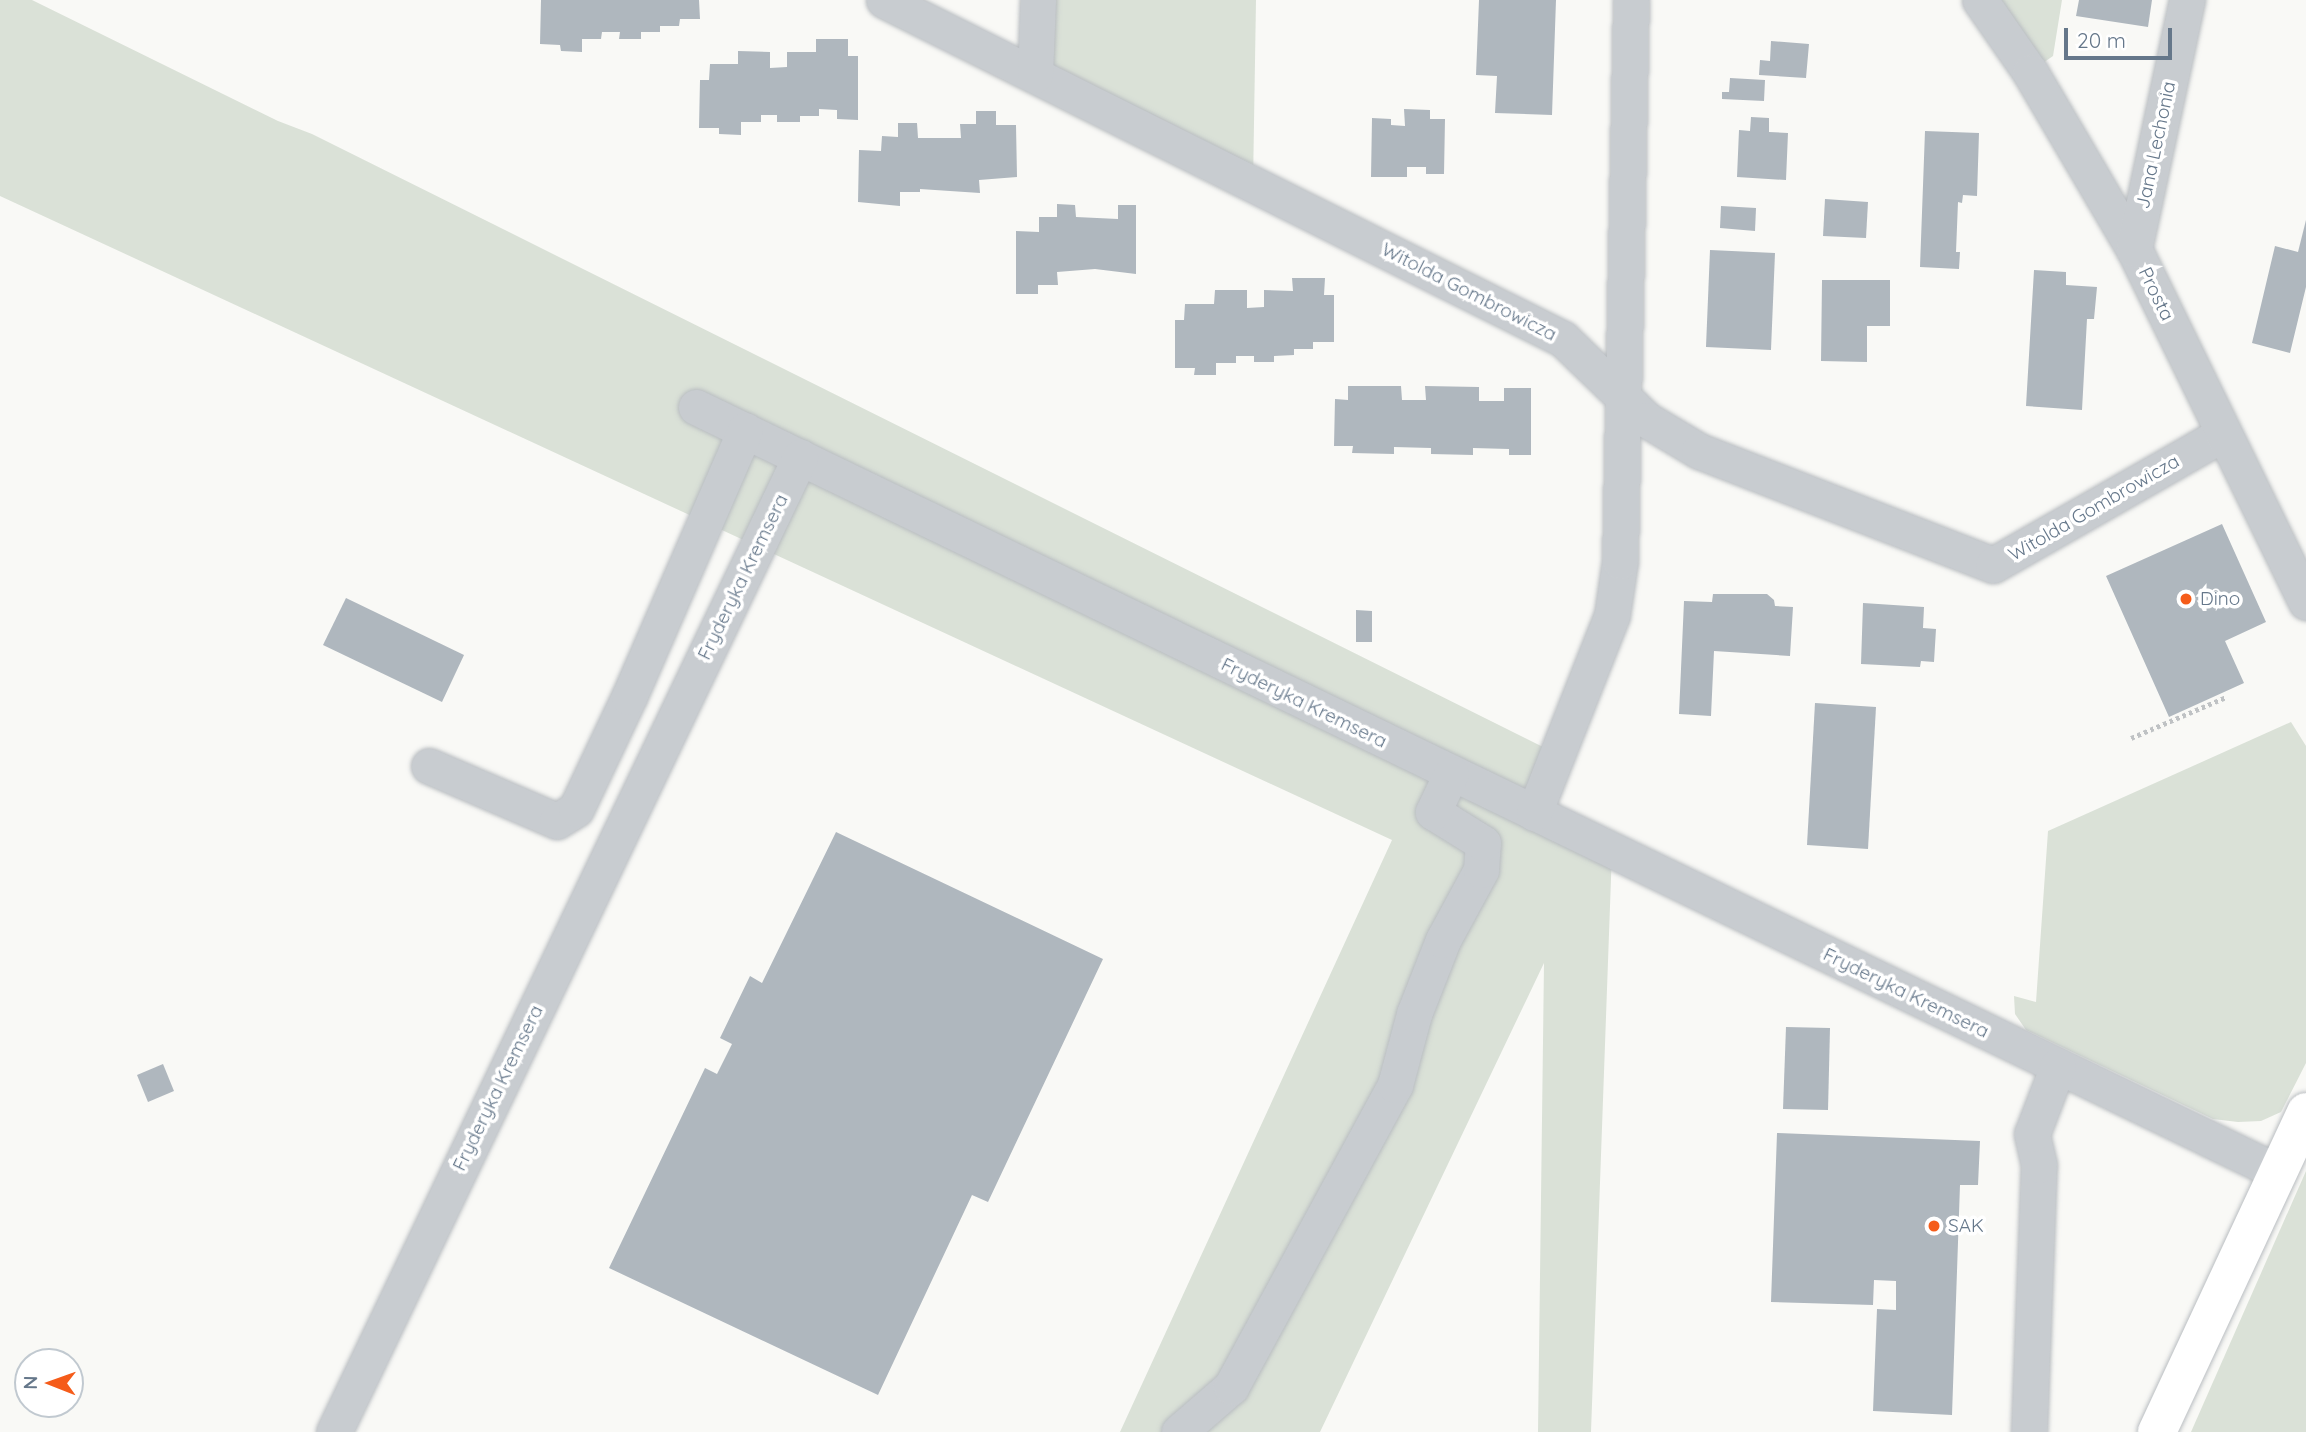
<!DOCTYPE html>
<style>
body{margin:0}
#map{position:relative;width:2306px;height:1432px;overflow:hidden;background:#f9f9f6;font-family:Quicksand,sans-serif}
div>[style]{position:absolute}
.green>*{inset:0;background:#dae1d7}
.building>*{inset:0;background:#afb7be}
.path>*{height:4.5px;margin-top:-2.25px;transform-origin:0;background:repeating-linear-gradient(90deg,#bfc2c4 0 3.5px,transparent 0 7px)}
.roads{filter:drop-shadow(0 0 2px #b9bdc1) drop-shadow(0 0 2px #b9bdc1)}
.minor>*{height:35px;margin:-17.5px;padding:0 17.5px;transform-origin:17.5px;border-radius:17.5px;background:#c8ccd0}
.major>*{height:38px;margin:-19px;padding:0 19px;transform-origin:19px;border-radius:19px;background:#fff}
.dots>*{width:19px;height:19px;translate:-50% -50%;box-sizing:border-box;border:4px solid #fff;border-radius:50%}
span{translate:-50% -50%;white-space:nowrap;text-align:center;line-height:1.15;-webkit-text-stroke:7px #fff;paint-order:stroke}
.street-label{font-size:19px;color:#65778a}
.poi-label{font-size:19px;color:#65778a}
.left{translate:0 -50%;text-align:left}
.north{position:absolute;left:14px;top:1348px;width:70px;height:70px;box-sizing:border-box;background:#fff;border:2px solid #c1c9d0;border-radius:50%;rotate:271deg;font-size:19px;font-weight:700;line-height:28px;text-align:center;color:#65778a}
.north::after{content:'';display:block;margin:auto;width:24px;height:32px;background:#f55c1a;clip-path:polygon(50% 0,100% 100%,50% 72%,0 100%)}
.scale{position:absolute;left:2064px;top:28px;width:108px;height:32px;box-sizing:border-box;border:4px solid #65778a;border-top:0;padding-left:9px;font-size:21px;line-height:24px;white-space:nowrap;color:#65778a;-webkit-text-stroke:5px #fff;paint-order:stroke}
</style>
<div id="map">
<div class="green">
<div style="clip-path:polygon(0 0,32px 0,278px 121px,312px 134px,1557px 754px,1534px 813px,1612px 851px,1591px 1432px,1538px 1432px,1544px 963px,1320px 1432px,1120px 1432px,1392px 840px,0 196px)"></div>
<div style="clip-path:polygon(1038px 0,1256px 0,1253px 184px,1035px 75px)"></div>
<div style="clip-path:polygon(1980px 0,2062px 0,2053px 56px,2030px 72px)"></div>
<div style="clip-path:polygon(2291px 722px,2306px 746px,2306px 1063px,2281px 1112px,2261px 1121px,2238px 1122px,2213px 1119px,2026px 1030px,2015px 1014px,2014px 996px,2036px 1002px,2048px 831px)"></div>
<div style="clip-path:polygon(2306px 1171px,2306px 1432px,2191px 1432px)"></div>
</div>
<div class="building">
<div style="clip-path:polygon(541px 0,699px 0,700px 19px,680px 19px,679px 26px,660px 26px,660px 32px,641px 32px,641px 39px,619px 39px,620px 32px,602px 32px,601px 39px,582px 39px,582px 52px,561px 51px,560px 45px,540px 44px)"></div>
<div style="clip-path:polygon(1479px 0,1556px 0,1552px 115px,1495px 113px,1497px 76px,1476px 75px)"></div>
<div style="clip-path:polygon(2079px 0,2152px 0,2148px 27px,2076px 16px)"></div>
<div style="clip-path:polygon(816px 39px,848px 39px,848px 56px,858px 56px,858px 120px,837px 119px,837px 110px,819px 109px,819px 116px,800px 116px,800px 122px,777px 122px,777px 115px,761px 115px,761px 122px,741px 122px,741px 135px,719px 134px,719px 128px,699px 128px,700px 80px,709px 80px,710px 64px,738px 64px,738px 51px,770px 52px,770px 68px,787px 67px,787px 52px,816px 52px)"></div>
<div style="clip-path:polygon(1771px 41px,1809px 44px,1806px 78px,1759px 75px,1760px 60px,1770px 61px)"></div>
<div style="clip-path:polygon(1730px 78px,1765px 80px,1764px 101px,1722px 99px,1722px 92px,1729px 92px)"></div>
<div style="clip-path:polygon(1404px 109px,1430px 110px,1430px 119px,1445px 119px,1444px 174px,1426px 174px,1426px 167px,1407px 167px,1407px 177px,1371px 177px,1372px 118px,1391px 119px,1391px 125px,1405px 126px)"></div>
<div style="clip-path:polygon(976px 111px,996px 111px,996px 125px,1016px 125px,1017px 177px,979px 180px,980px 193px,920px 189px,920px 192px,900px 192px,900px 206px,858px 202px,859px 150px,881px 151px,882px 136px,898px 137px,898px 123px,917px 123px,918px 138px,961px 138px,960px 124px,976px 124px)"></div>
<div style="clip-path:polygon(1751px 117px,1769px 118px,1769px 132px,1788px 133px,1786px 180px,1737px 177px,1739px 130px,1750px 131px)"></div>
<div style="clip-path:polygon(1925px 131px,1979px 133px,1977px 196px,1963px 195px,1962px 203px,1958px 202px,1956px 252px,1960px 252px,1959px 269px,1920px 267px)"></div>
<div style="clip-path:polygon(1825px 199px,1868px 202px,1866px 238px,1823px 236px)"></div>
<div style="clip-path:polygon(1057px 204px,1075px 205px,1076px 217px,1118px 219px,1118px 205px,1136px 205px,1136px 274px,1095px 269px,1057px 272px,1058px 285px,1038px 285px,1038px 294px,1016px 294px,1016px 231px,1039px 232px,1039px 217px,1057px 217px)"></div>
<div style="clip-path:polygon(1721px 206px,1756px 208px,1755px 231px,1720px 228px)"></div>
<div style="clip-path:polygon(2306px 220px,2306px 287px,2290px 353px,2252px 343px,2275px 246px,2298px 252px)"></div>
<div style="clip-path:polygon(1710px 250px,1775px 253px,1771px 350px,1706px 347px)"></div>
<div style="clip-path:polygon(2034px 270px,2066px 272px,2066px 285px,2097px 287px,2094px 319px,2087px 319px,2082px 410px,2026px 406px)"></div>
<div style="clip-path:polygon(1292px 278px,1325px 278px,1324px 295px,1334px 295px,1334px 342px,1313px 342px,1313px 349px,1294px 349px,1294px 355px,1274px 356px,1274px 362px,1254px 362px,1254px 356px,1236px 356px,1236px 363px,1216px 363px,1216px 375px,1194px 375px,1195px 368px,1175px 368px,1175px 320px,1184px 320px,1185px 304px,1214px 304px,1215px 290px,1247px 290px,1247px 308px,1264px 307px,1264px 290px,1293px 291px)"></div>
<div style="clip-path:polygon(1822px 280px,1890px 280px,1890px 326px,1867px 326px,1867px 362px,1821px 361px)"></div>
<div style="clip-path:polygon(1348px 386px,1401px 386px,1402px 400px,1426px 400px,1425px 386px,1479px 387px,1479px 401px,1504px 401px,1504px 388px,1531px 388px,1531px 455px,1509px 455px,1509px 449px,1473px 448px,1473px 455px,1431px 454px,1431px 448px,1394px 447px,1394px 454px,1352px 453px,1353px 446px,1334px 446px,1335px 399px,1348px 400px)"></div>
<div style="clip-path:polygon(2222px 524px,2266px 622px,2225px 641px,2244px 683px,2169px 717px,2106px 576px)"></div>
<div style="clip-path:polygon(1713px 594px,1767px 594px,1774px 600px,1775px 606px,1793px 607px,1790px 656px,1714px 651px,1711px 716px,1679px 714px,1684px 601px,1712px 602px)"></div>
<div style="clip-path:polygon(346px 598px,464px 655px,442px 702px,323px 645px)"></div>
<div style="clip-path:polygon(1863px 603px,1924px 607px,1923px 628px,1936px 629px,1934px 662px,1921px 661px,1920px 667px,1861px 664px)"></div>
<div style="clip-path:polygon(1356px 610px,1372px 611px,1372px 642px,1356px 642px)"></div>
<div style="clip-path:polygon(1815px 703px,1876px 707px,1868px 849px,1807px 845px)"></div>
<div style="clip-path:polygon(836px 832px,1103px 959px,988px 1202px,972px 1195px,878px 1395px,609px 1268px,705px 1068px,717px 1074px,732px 1044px,720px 1038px,750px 976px,762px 983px)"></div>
<div style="clip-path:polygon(1786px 1027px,1830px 1028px,1828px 1110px,1783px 1109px)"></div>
<div style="clip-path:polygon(163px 1064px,174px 1091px,148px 1102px,137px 1075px)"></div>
<div style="clip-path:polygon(1777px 1133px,1980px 1141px,1978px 1185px,1960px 1185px,1952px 1415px,1873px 1411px,1877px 1309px,1896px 1310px,1896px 1281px,1874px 1280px,1873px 1305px,1771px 1302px)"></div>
</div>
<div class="path">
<div style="left:2131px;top:738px;width:103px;rotate:-23.3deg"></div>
</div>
<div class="roads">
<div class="minor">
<div style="left:884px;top:0;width:759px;rotate:26.53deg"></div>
<div style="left:1563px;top:339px;width:117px;rotate:44deg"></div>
<div style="left:1647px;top:420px;width:61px;rotate:30.8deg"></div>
<div style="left:1699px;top:451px;width:315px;rotate:21.2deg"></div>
<div style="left:1993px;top:565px;width:265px;rotate:-29.7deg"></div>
<div style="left:1980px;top:0;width:88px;rotate:55.2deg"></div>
<div style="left:2030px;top:72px;width:205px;rotate:59.6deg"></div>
<div style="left:2134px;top:249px;width:393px;rotate:64deg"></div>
<div style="left:1035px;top:75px;width:75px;rotate:-87.7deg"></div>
<div style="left:2134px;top:249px;width:255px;rotate:-78deg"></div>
<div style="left:696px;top:407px;width:1757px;rotate:25.81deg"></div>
<div style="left:429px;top:766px;width:139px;rotate:23.3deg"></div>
<div style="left:557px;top:821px;width:22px;rotate:-32deg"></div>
<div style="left:576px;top:809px;width:124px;rotate:-64.7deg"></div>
<div style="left:629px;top:697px;width:291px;rotate:-66.5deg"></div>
<div style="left:1534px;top:813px;width:213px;rotate:-68.5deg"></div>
<div style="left:1612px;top:615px;width:55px;rotate:-81.6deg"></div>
<div style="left:1620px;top:561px;width:561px;rotate:-88.88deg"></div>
<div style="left:334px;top:1432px;width:1081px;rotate:-64.45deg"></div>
<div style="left:1179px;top:1432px;width:69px;rotate:-40.9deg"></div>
<div style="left:1231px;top:1387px;width:344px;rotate:-61.5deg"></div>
<div style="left:1395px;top:1085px;width:73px;rotate:-75deg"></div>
<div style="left:1414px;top:1014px;width:79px;rotate:-68.6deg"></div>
<div style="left:1443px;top:940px;width:80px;rotate:-61.5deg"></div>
<div style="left:1481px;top:870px;width:27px;rotate:-86deg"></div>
<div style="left:1483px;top:843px;width:59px;rotate:-148.2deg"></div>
<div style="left:1433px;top:812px;width:42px;rotate:-64.7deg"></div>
<div style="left:2029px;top:1432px;width:267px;rotate:-87.9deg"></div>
<div style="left:2039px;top:1165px;width:32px;rotate:-103deg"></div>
<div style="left:2032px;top:1134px;width:73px;rotate:-69.1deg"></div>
</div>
<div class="major">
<div style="left:2157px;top:1432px;width:353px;rotate:-65deg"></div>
</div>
</div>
<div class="dots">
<div style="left:2186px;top:599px;background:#f55c1a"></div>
<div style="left:1934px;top:1226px;background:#f55c1a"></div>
</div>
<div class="street-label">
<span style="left:2156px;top:145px;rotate:-78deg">Jana Lechonia</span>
<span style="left:1469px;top:292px;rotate:27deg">Witolda Gombrowicza</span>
<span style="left:2156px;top:294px;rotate:64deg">Prosta</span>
<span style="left:2094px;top:508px;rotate:-30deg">Witolda Gombrowicza</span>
<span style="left:743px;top:577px;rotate:-64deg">Fryderyka Kremsera</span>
<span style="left:1304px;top:703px;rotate:26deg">Fryderyka Kremsera</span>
<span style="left:1906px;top:993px;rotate:26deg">Fryderyka Kremsera</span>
<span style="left:498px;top:1088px;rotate:-64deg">Fryderyka Kremsera</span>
</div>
<div class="poi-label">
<span class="left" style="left:2200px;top:599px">Dino</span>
<span class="left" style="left:1948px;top:1226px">SAK</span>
</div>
<div class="north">N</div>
<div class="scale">20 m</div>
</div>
